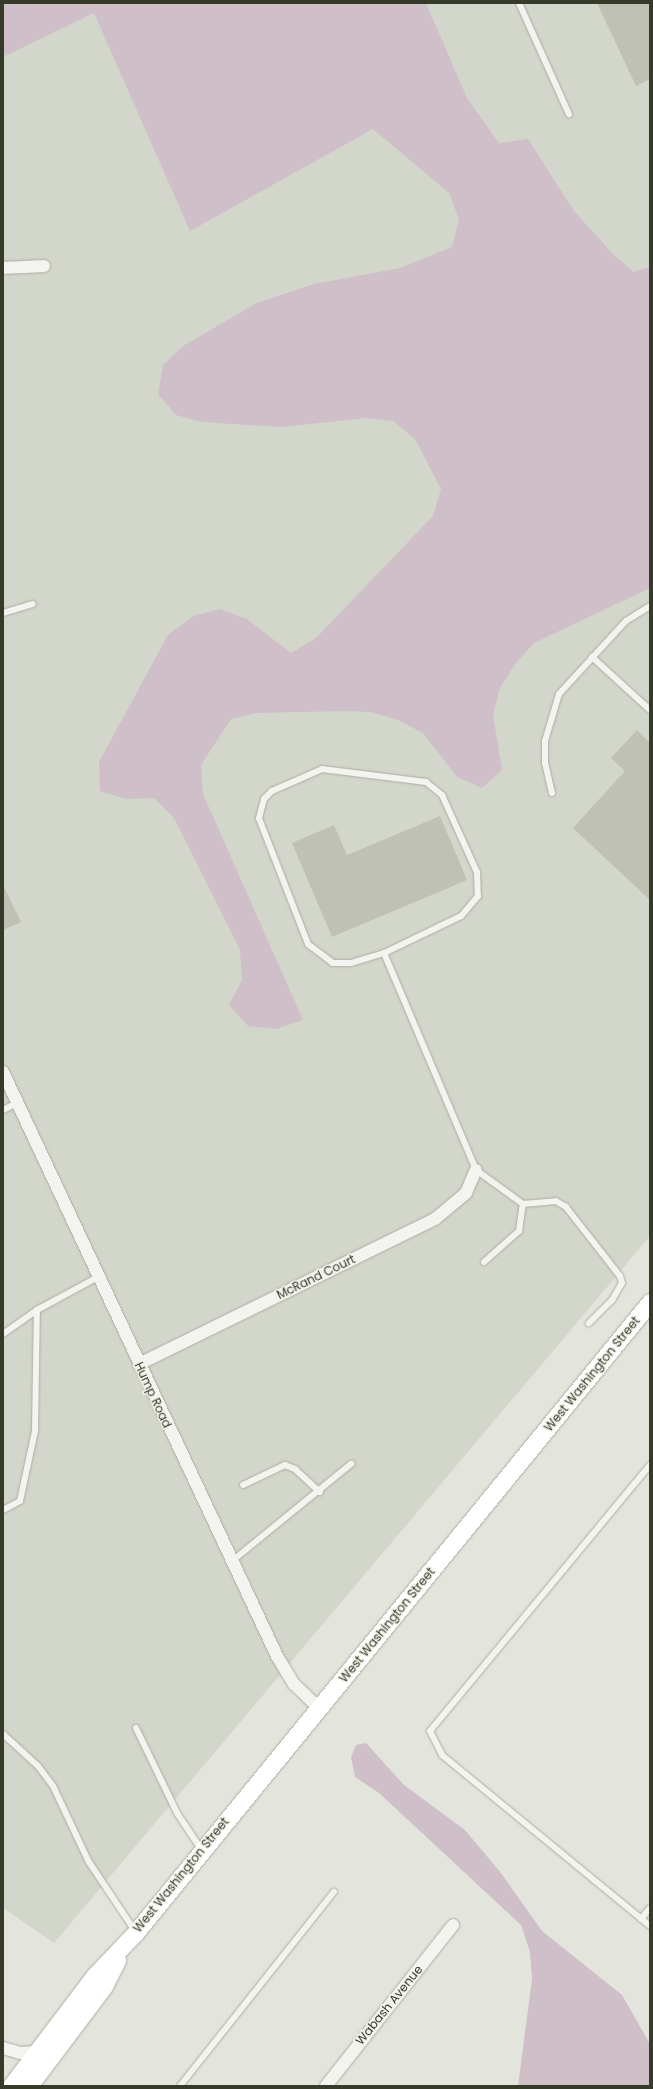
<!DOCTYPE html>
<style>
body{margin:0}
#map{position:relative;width:653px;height:2089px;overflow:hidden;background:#e3e5dd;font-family:Poppins,sans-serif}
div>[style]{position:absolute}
.built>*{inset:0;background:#d3d6cb}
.green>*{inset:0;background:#cebfc9}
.building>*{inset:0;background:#bec1b4}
.roads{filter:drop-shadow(0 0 1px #acaea3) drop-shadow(0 0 1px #acaea3)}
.lane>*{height:6px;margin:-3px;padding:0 3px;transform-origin:3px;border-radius:3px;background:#f3f4ef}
.street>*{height:12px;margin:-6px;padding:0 6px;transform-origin:6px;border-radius:6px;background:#f3f4ef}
.secondary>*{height:17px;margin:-8.5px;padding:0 8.5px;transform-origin:8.5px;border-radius:8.5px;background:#fff}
span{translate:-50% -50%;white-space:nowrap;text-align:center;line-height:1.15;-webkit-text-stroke:3px #f2f3ec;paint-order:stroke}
.street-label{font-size:12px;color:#363a28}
.frame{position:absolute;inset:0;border:4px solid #363a28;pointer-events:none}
</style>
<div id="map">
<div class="built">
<div style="clip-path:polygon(3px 3px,650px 3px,650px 1236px,54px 1943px,3px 1908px)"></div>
</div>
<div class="green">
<div style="clip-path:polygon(3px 3px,426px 3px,467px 98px,499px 143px,528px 139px,574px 211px,611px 252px,633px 272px,650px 267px,650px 588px,534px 643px,515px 664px,500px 688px,493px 715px,502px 770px,482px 788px,457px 777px,423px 733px,398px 720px,371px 712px,345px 711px,257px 713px,231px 719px,201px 765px,203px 794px,303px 1020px,276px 1029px,248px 1026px,229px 1005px,242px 980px,240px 950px,174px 818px,154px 798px,126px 799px,100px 791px,99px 762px,168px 635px,193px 616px,220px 609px,247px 619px,291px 653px,316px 638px,433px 516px,441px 489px,415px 439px,393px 421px,366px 418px,282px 427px,202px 422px,176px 415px,158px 394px,163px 365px,183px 346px,257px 303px,314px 284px,400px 268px,452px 247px,459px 219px,449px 193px,373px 129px,190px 231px,94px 13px,3px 57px)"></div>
<div style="clip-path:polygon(366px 1743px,404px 1785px,465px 1830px,501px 1873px,542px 1931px,622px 1995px,650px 2044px,650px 2086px,518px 2086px,532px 1979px,530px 1952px,521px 1925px,379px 1793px,355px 1777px,351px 1757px,356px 1745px)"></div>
</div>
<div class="building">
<div style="clip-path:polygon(597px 3px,650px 3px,650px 79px,636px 86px)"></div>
<div style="clip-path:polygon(637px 730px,650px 743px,650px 900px,573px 828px,625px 771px,611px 758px)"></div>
<div style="clip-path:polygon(440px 816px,467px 880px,332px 937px,292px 843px,334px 825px,347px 855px)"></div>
<div style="clip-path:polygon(3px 885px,21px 922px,3px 930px)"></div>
</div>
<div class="roads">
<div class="lane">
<div style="left:519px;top:3px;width:122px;rotate:65.8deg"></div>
<div style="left:3px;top:613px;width:31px;rotate:-17deg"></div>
<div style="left:592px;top:657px;width:79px;rotate:42.4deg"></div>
<div style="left:552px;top:793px;width:31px;rotate:-103deg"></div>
<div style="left:545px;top:763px;width:22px;rotate:-90deg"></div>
<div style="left:545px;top:741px;width:49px;rotate:-73.4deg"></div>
<div style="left:559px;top:694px;width:99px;rotate:-47.5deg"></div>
<div style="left:626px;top:621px;width:28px;rotate:-32deg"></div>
<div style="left:384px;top:953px;width:34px;rotate:163deg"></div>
<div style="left:351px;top:963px;width:18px;rotate:180deg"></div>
<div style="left:333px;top:963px;width:31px;rotate:-143deg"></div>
<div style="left:308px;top:944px;width:135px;rotate:-111.3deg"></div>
<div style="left:259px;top:818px;width:20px;rotate:-75deg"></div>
<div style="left:264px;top:799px;width:11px;rotate:-45deg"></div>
<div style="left:272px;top:791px;width:55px;rotate:-23.7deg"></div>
<div style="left:322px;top:769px;width:105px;rotate:7.1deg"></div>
<div style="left:426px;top:782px;width:21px;rotate:39deg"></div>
<div style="left:442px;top:795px;width:85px;rotate:65.6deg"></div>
<div style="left:477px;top:872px;width:24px;rotate:88deg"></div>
<div style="left:478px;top:896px;width:26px;rotate:130deg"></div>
<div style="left:461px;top:916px;width:85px;rotate:154.3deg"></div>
<div style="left:384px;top:953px;width:236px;rotate:67deg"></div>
<div style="left:476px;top:1170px;width:58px;rotate:35.9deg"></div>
<div style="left:523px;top:1204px;width:33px;rotate:-5deg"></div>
<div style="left:556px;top:1201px;width:12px;rotate:31deg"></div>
<div style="left:566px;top:1207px;width:88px;rotate:52deg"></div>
<div style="left:620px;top:1276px;width:7px;rotate:74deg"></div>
<div style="left:622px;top:1283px;width:20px;rotate:120deg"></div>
<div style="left:612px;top:1300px;width:33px;rotate:135deg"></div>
<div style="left:3px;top:1110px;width:16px;rotate:-27deg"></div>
<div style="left:484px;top:1262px;width:47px;rotate:-41.5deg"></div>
<div style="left:519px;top:1231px;width:27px;rotate:-82deg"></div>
<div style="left:3px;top:1334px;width:42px;rotate:-35.2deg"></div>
<div style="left:37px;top:1310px;width:69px;rotate:-28.4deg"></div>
<div style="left:650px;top:1465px;width:345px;rotate:129.6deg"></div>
<div style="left:430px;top:1731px;width:27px;rotate:63deg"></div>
<div style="left:442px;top:1755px;width:269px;rotate:39.4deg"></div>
<div style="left:243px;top:1485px;width:47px;rotate:-25.5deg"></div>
<div style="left:285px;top:1465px;width:11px;rotate:22deg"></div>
<div style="left:295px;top:1469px;width:34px;rotate:43deg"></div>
<div style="left:3px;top:1510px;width:19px;rotate:-28deg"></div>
<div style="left:20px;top:1501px;width:72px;rotate:-77.9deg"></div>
<div style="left:35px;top:1431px;width:121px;rotate:-89.1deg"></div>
<div style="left:232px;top:1561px;width:154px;rotate:-39.2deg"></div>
<div style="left:136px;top:1728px;width:94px;rotate:64.2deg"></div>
<div style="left:177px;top:1813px;width:43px;rotate:56.3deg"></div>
<div style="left:3px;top:1734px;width:47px;rotate:42.4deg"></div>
<div style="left:38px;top:1766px;width:25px;rotate:53deg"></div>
<div style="left:53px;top:1786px;width:84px;rotate:64.7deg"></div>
<div style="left:89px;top:1862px;width:83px;rotate:56.3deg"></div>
<div style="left:641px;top:1919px;width:14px;rotate:-51deg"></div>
<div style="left:180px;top:2086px;width:248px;rotate:-51.6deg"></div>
</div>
<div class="street">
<div style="left:3px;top:268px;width:41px;rotate:-2.8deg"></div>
<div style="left:3px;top:1072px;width:645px;rotate:64.87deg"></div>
<div style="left:277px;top:1656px;width:33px;rotate:59deg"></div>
<div style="left:294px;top:1684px;width:35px;rotate:44deg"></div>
<div style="left:139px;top:1364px;width:330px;rotate:-26.1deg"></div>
<div style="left:435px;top:1219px;width:40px;rotate:-40deg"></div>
<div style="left:466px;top:1193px;width:25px;rotate:-67deg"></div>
<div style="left:3px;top:2048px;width:18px;rotate:16deg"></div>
<div style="left:20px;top:2053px;width:16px;rotate:-4deg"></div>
<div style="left:326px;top:2086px;width:205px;rotate:-51.7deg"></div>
</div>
<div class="secondary">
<div style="left:11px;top:2086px;width:139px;rotate:-52.9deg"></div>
<div style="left:95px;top:1975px;width:59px;rotate:-46.4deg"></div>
<div style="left:136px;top:1932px;width:813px;rotate:-50.79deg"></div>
<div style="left:29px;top:2086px;width:125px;rotate:-53.1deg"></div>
<div style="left:104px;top:1986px;width:29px;rotate:-63deg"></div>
</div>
</div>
<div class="street-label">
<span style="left:316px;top:1277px;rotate:-26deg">McRand Court</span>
<span style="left:592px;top:1374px;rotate:-51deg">West Washington Street</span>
<span style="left:153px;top:1395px;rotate:65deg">Hump Road</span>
<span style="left:387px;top:1625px;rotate:-51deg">West Washington Street</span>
<span style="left:181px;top:1875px;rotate:-51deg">West Washington Street</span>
<span style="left:389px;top:2005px;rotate:-51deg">Wabash Avenue</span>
</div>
<div class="frame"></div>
</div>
